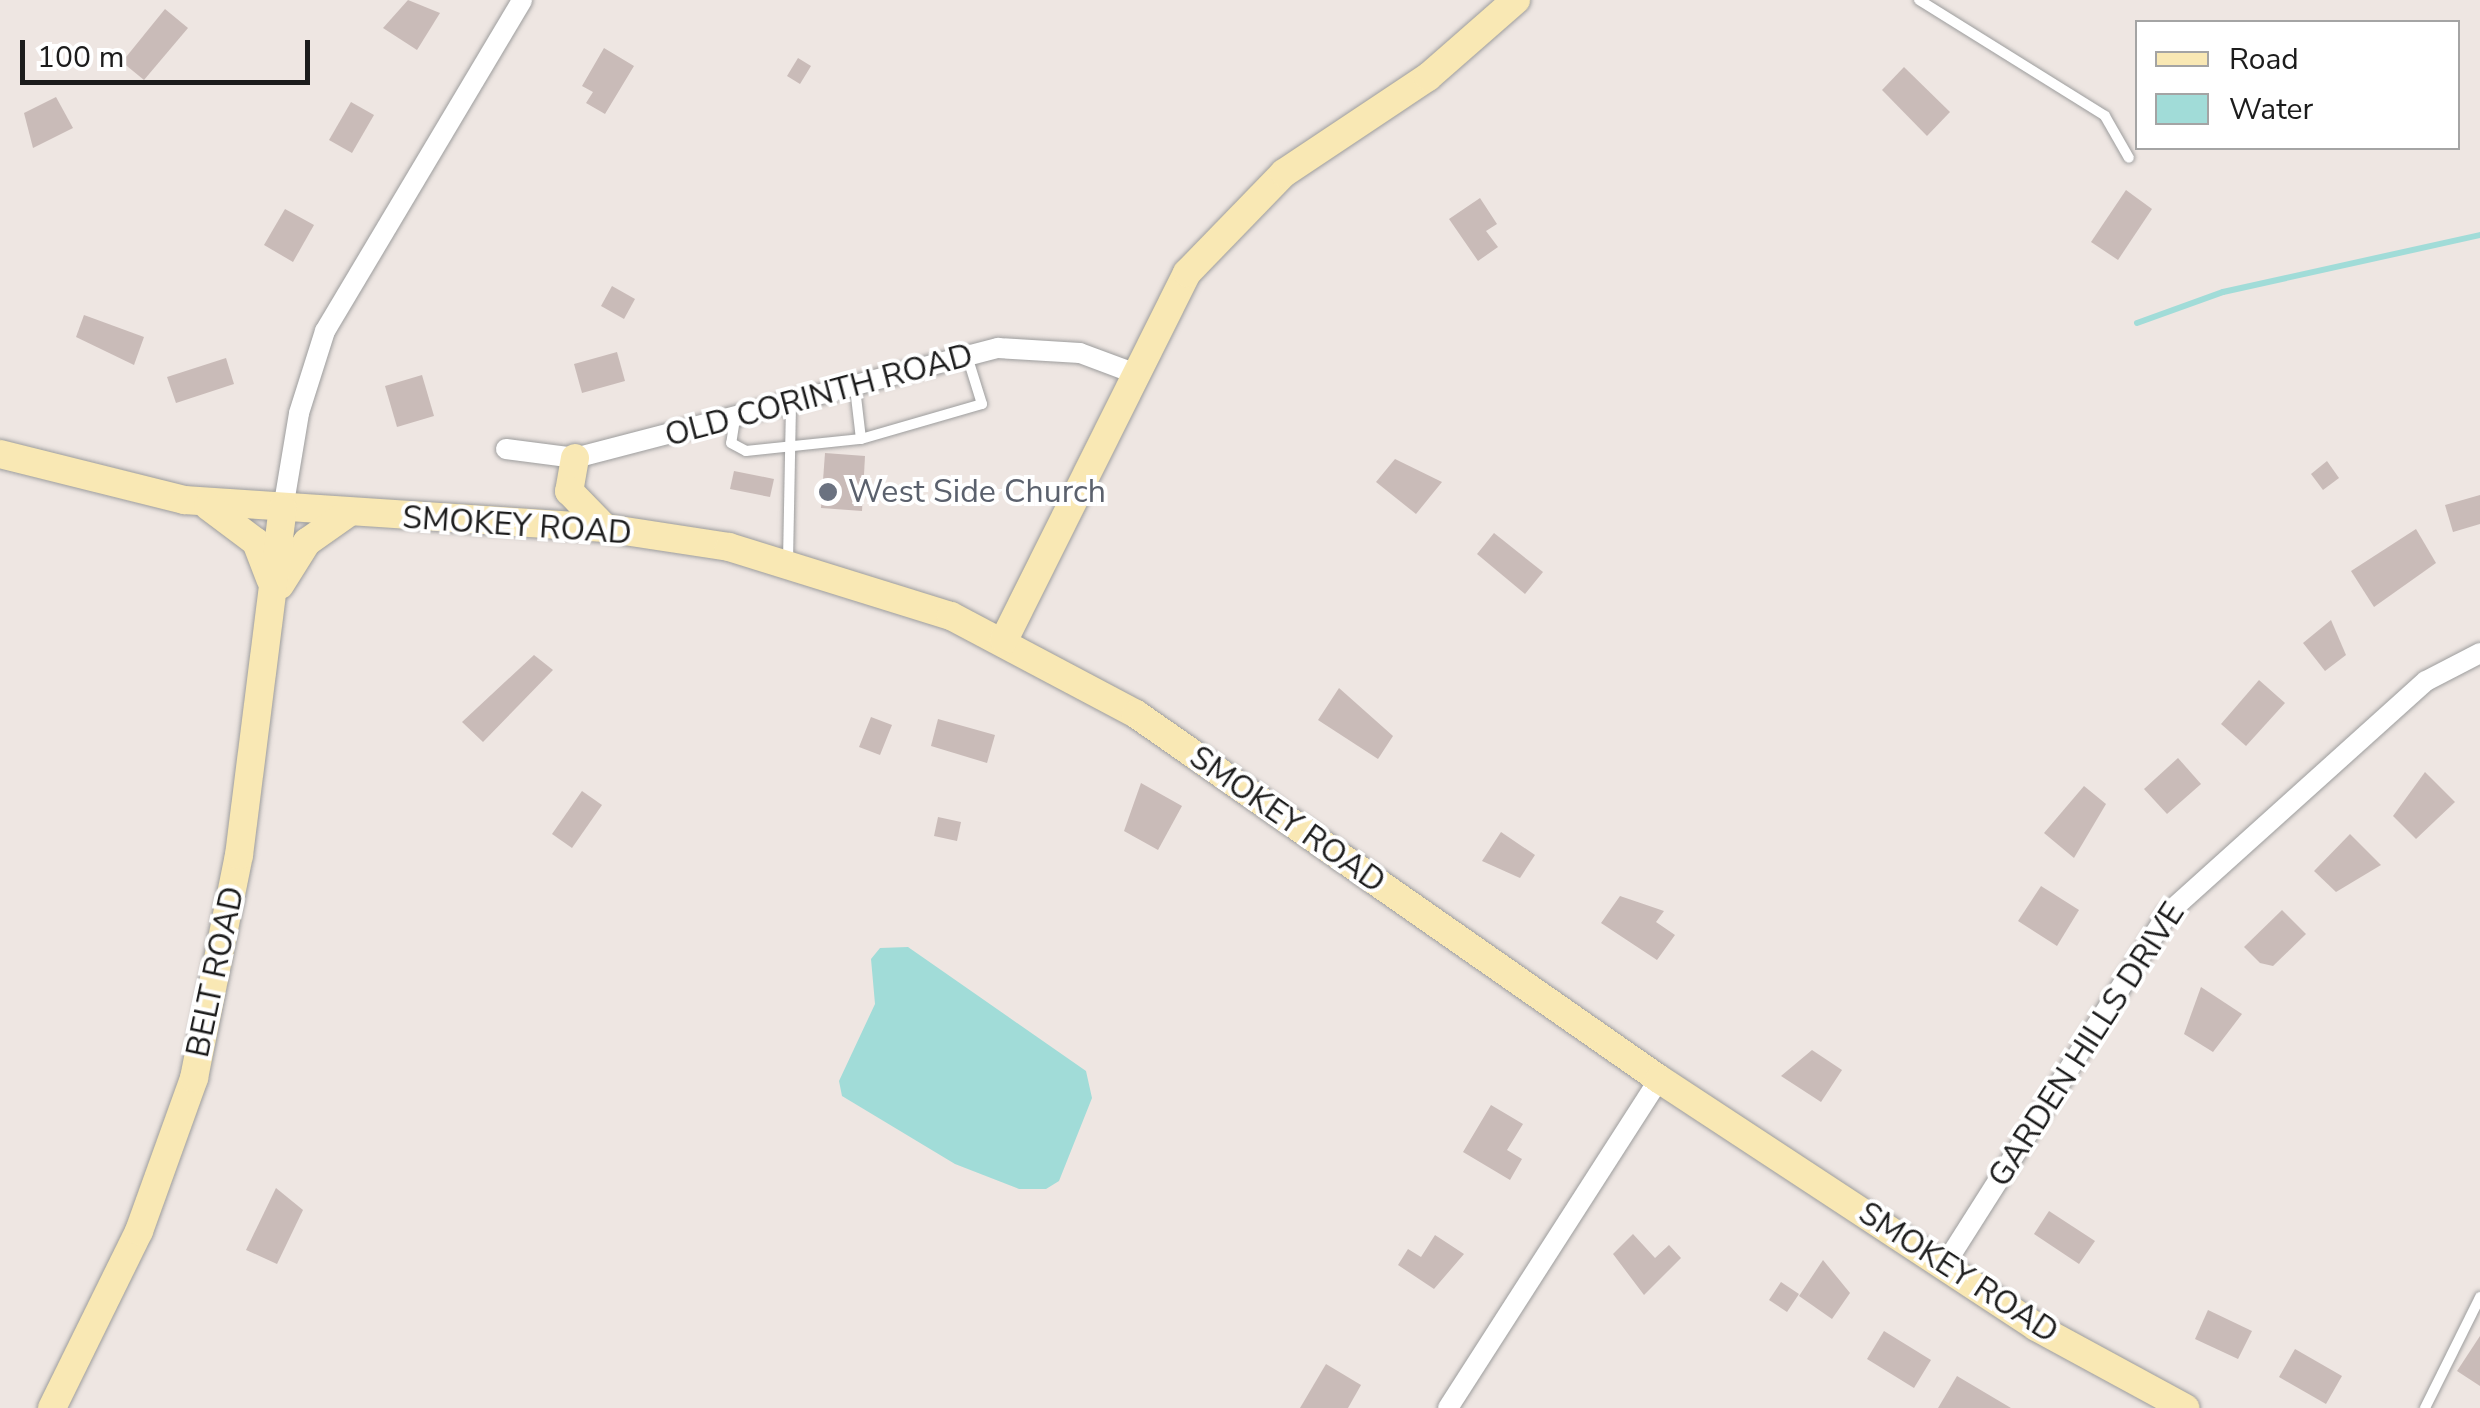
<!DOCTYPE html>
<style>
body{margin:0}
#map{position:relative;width:2480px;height:1408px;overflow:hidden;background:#eee6e2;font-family:"Nunito Sans",sans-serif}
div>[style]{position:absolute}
.water>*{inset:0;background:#a1dcd8}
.stream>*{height:6px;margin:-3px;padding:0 3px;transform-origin:3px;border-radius:3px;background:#a1dcd8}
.building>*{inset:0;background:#c9bbb8}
.roads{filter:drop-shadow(0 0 2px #9d9d9d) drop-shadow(0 0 2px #9d9d9d)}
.lane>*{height:10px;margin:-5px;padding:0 5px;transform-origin:5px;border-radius:5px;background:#fff}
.street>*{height:20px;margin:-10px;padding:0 10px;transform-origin:10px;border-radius:10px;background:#fff}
.secondary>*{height:28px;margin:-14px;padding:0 14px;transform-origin:14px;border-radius:14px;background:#f9e8b4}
.dots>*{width:28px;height:28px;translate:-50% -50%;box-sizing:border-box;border:5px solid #fff;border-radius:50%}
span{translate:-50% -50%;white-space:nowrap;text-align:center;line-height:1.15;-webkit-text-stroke:8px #fff;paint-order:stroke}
.street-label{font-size:32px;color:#1c1c1c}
.worship-label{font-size:32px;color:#5b616d}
.left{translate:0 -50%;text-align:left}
.legend{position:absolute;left:2135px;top:20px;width:325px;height:130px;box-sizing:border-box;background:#fff;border:2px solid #a4a4a4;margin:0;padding:12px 18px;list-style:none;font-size:30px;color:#1c1c1c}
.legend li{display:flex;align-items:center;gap:20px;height:50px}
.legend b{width:50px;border:2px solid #a4a4a4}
.scale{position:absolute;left:20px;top:40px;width:290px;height:45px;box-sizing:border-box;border:5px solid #1c1c1c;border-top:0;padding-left:12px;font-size:30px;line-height:35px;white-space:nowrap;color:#1c1c1c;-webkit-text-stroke:8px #fff;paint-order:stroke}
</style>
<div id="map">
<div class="water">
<div style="clip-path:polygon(908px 947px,1086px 1071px,1092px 1098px,1059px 1181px,1046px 1189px,1019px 1189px,955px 1164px,842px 1096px,839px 1081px,875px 1004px,871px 959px,880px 948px)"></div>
</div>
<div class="stream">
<div style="left:2137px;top:323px;width:91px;rotate:-19.8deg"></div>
<div style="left:2223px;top:292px;width:263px;rotate:-12.5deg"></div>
</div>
<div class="building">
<div style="clip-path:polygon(408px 0,440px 13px,417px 50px,383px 28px)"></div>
<div style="clip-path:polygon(165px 9px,188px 28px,144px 80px,122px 62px)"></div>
<div style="clip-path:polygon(604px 48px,634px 66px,605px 114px,586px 103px,593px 92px,582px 86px)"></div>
<div style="clip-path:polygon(798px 58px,811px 66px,800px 84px,787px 76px)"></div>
<div style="clip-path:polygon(1904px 67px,1950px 112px,1927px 136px,1882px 90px)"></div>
<div style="clip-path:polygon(56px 97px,73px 128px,33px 148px,24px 113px)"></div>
<div style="clip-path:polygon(351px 102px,374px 115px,352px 153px,329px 140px)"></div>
<div style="clip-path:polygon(2126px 190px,2152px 209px,2118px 260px,2091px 242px)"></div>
<div style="clip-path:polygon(1480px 198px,1497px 224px,1486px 231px,1498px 247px,1478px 261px,1449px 219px)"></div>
<div style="clip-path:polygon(285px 209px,314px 225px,293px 262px,264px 245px)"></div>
<div style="clip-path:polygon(612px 286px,635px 299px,624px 319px,601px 306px)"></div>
<div style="clip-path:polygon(84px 315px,144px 337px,134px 365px,76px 337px)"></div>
<div style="clip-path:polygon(617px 352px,625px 381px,582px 393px,574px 364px)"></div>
<div style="clip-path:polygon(226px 358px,234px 384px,176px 403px,167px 377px)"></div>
<div style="clip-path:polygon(422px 375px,434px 416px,397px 427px,385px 386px)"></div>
<div style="clip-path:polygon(825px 453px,865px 456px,862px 511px,821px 508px)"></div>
<div style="clip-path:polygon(1395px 459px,1442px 482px,1416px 514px,1376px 482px)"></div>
<div style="clip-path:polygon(2327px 461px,2339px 478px,2323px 490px,2311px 474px)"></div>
<div style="clip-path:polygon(734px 471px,774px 479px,770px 497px,730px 489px)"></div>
<div style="clip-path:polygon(2480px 495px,2480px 524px,2453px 532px,2445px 505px)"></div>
<div style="clip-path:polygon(2416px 529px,2436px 563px,2374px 607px,2351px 571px)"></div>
<div style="clip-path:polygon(1494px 533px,1543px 572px,1525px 594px,1477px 554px)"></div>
<div style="clip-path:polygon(2331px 620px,2346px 655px,2325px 671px,2303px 643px)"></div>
<div style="clip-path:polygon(534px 655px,553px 670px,483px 742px,462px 722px)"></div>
<div style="clip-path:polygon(2259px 680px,2285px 703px,2246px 746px,2221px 724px)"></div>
<div style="clip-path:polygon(1339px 688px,1393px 736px,1378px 759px,1318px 720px)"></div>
<div style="clip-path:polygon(871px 717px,892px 725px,880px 755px,859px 747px)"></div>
<div style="clip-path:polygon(938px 719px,995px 735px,987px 763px,931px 746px)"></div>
<div style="clip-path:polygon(2178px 758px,2201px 784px,2167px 814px,2144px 789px)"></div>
<div style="clip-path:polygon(2425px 772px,2455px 802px,2416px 839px,2393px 816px)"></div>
<div style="clip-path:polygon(1141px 783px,1182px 806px,1158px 850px,1124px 831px)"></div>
<div style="clip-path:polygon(2084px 786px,2106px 804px,2074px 858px,2044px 833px)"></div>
<div style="clip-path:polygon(582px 791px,602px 805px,572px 848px,552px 834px)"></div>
<div style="clip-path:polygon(938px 817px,961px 822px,957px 841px,934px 836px)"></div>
<div style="clip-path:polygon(1501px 832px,1535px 855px,1520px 878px,1482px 861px)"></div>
<div style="clip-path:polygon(2350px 834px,2381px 865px,2336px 892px,2314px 871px)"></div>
<div style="clip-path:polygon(2041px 886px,2079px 910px,2057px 946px,2018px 921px)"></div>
<div style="clip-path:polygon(1620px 896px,1664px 911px,1656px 922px,1675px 935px,1657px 960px,1601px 923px)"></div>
<div style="clip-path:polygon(2282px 910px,2306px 934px,2273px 966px,2260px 963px,2244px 947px)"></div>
<div style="clip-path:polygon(2201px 987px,2242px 1014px,2213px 1052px,2184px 1034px)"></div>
<div style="clip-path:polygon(1812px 1050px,1842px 1070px,1821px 1102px,1781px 1076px)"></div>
<div style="clip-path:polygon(1491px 1105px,1523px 1124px,1507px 1150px,1522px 1159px,1510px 1180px,1463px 1152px)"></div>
<div style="clip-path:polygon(276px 1188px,303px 1210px,277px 1264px,246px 1250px)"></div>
<div style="clip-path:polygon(2049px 1211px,2095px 1241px,2079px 1264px,2034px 1234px)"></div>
<div style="clip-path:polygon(1633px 1234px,1655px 1258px,1669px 1245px,1681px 1258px,1644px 1295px,1613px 1254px)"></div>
<div style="clip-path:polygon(1435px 1235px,1464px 1254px,1434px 1289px,1398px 1265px,1408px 1249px,1421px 1257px)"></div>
<div style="clip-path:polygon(1823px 1260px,1850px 1293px,1832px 1319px,1799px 1296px)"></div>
<div style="clip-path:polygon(1781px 1282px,1799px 1294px,1787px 1312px,1769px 1300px)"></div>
<div style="clip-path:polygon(2208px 1310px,2252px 1331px,2238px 1359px,2195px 1339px)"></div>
<div style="clip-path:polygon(1884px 1331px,1931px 1360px,1914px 1388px,1867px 1359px)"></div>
<div style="clip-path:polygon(2480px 1336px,2480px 1386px,2457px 1371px)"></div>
<div style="clip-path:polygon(2295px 1349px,2342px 1376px,2326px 1404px,2279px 1377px)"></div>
<div style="clip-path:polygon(1326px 1364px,1361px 1385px,1348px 1408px,1300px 1408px)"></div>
<div style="clip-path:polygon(1957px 1376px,2011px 1408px,1938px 1408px)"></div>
</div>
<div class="roads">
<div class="lane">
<div style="left:1919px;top:0;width:219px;rotate:31.9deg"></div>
<div style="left:2105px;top:116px;width:48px;rotate:60.3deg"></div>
<div style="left:855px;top:388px;width:51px;rotate:83.3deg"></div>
<div style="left:735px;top:419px;width:24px;rotate:99deg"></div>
<div style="left:731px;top:443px;width:17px;rotate:28deg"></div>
<div style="left:746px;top:451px;width:116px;rotate:-6deg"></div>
<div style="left:861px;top:439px;width:126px;rotate:-16.1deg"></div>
<div style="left:982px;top:404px;width:47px;rotate:-107.3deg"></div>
<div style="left:788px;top:561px;width:157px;rotate:-88.9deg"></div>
<div style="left:2425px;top:1408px;width:124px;rotate:-63.6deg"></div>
</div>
<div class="street">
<div style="left:506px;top:449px;width:70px;rotate:7.4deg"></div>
<div style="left:575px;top:458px;width:437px;rotate:-14.6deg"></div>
<div style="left:998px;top:348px;width:82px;rotate:3.5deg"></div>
<div style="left:1080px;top:353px;width:54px;rotate:20.4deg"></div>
<div style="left:283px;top:509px;width:97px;rotate:-80.5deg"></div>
<div style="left:299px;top:413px;width:86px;rotate:-72.4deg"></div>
<div style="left:325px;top:331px;width:385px;rotate:-59.2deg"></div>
<div style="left:1944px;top:1266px;width:417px;rotate:-57.6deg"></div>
<div style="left:2167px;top:914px;width:348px;rotate:-42deg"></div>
<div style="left:2426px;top:681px;width:61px;rotate:-27.4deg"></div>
<div style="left:1448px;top:1408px;width:391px;rotate:-57.3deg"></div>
</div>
<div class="secondary">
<div style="left:0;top:454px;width:190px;rotate:14deg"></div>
<div style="left:184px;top:500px;width:422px;rotate:3.8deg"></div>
<div style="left:605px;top:528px;width:125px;rotate:8.7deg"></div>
<div style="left:729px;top:547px;width:232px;rotate:17.3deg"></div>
<div style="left:951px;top:616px;width:209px;rotate:27.9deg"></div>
<div style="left:1136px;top:714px;width:638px;rotate:34.91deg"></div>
<div style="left:1659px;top:1079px;width:451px;rotate:33.3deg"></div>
<div style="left:2036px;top:1327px;width:170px;rotate:28.5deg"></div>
<div style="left:575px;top:458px;width:34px;rotate:100deg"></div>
<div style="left:569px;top:491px;width:52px;rotate:45.8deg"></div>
<div style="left:208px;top:506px;width:60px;rotate:36.9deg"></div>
<div style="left:256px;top:542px;width:40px;rotate:69deg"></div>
<div style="left:280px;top:585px;width:51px;rotate:-57.9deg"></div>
<div style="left:307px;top:542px;width:49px;rotate:-35deg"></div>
<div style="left:1004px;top:640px;width:410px;rotate:-63.5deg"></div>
<div style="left:1187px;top:273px;width:139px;rotate:-45.9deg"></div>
<div style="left:1284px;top:173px;width:173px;rotate:-33.7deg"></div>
<div style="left:1428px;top:77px;width:117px;rotate:-41.2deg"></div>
<div style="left:52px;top:1408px;width:197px;rotate:-63.8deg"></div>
<div style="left:139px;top:1231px;width:163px;rotate:-70.2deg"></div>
<div style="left:194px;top:1078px;width:227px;rotate:-78.6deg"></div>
<div style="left:239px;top:855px;width:349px;rotate:-82.8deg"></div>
</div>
</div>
<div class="dots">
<div style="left:828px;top:492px;background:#6b7280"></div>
</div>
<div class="street-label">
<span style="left:819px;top:396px;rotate:-15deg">OLD CORINTH ROAD</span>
<span style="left:517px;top:526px;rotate:4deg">SMOKEY ROAD</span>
<span style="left:1287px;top:820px;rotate:35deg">SMOKEY ROAD</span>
<span style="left:216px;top:972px;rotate:-78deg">BELT ROAD</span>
<span style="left:2087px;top:1045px;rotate:-57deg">GARDEN HILLS DRIVE</span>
<span style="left:1958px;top:1273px;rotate:33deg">SMOKEY ROAD</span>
</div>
<div class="worship-label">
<span class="left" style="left:848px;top:492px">West Side Church</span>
</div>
<ul class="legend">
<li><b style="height:12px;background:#f9e8b4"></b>Road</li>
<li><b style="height:28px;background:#a1dcd8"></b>Water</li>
</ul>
<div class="scale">100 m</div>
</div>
